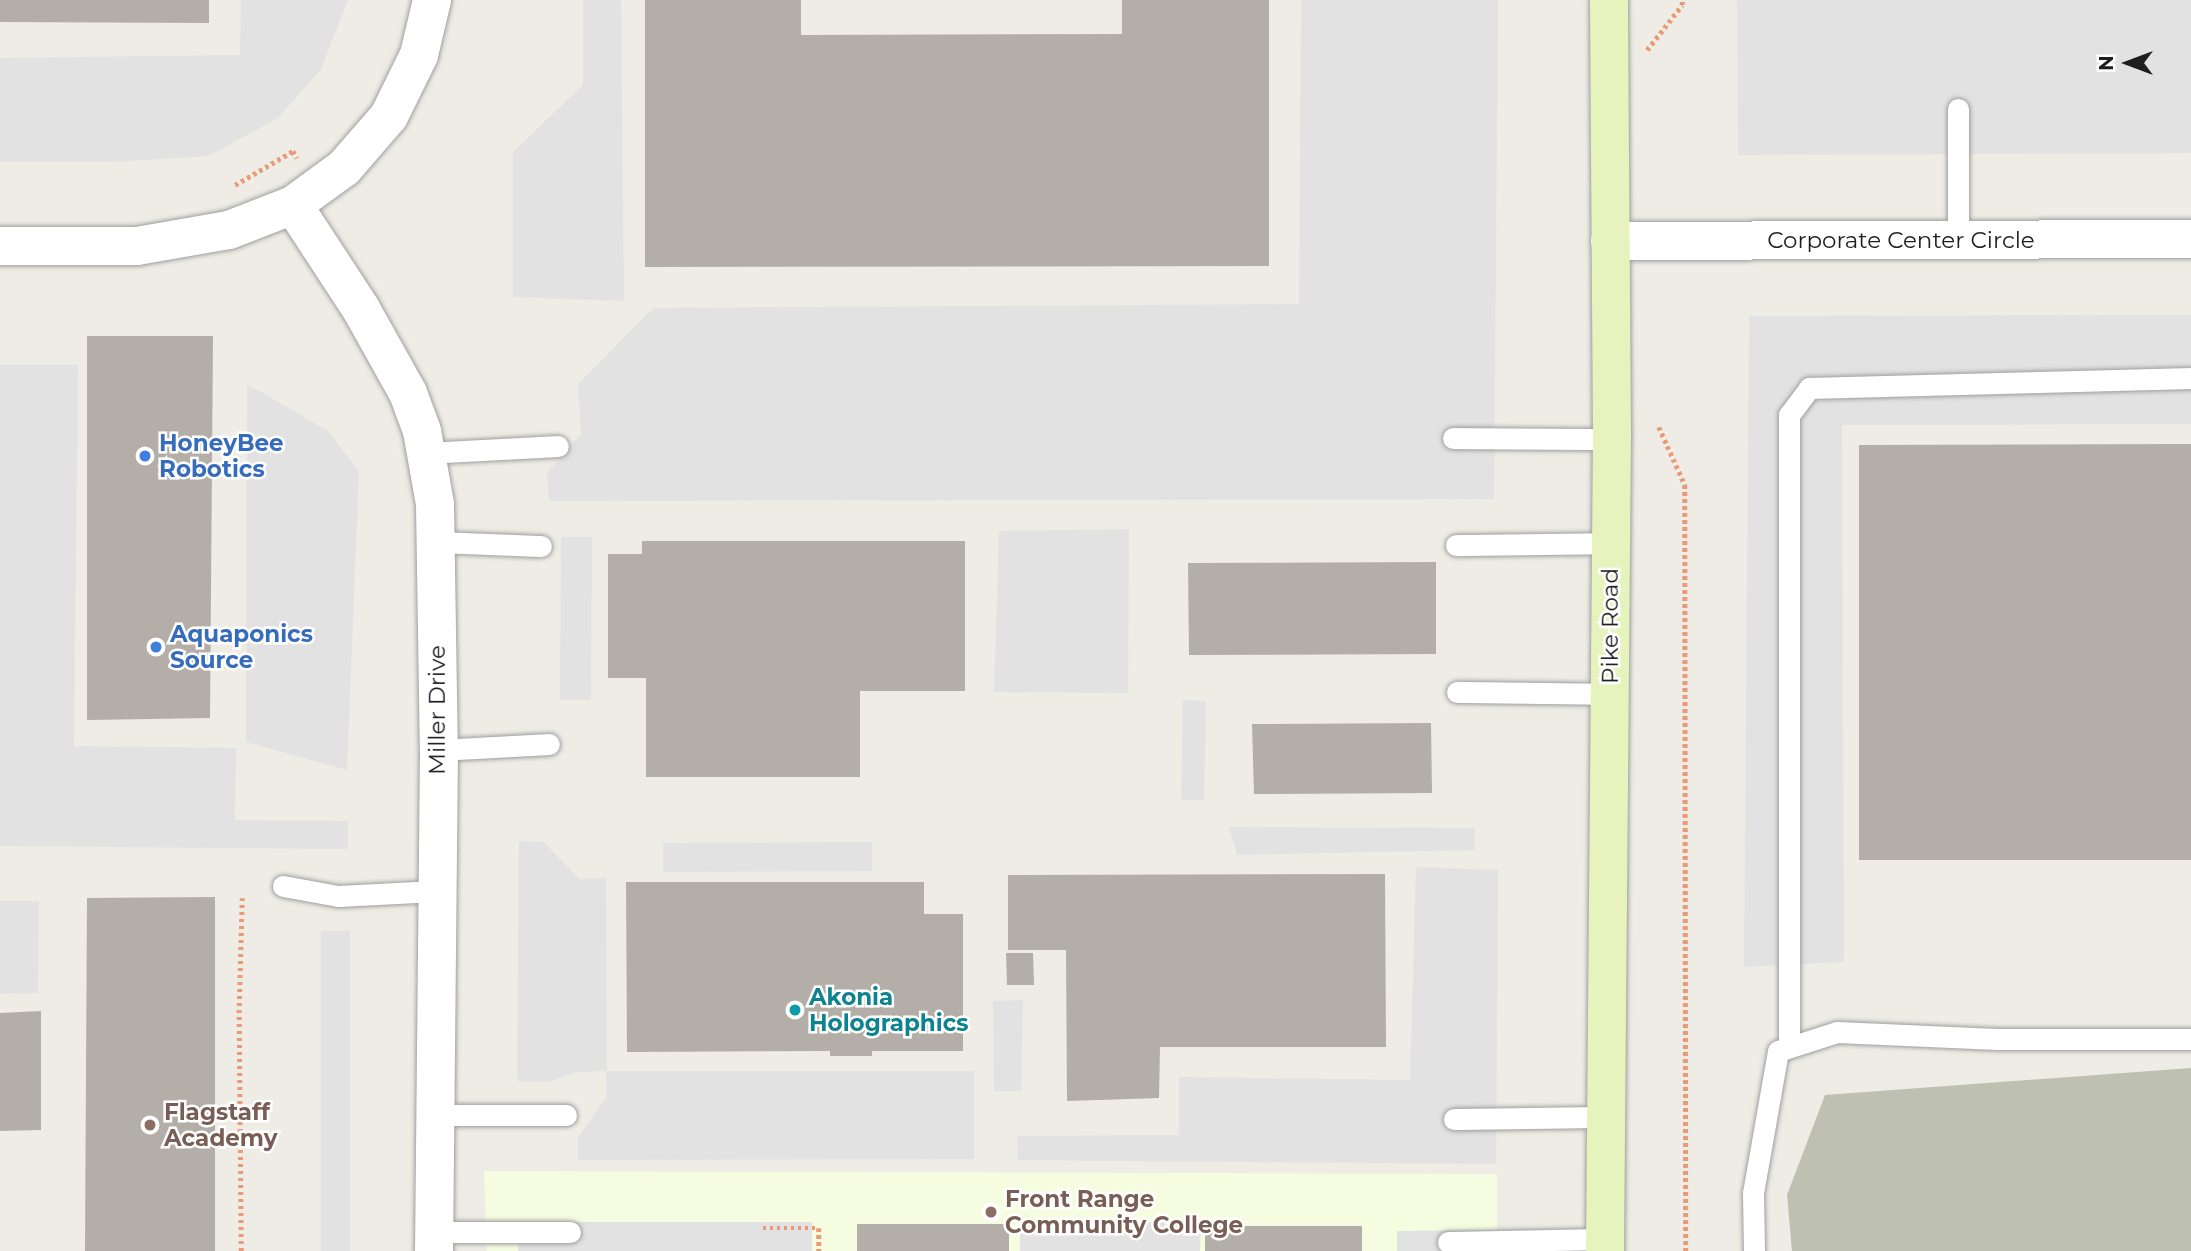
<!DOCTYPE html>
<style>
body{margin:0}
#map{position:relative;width:2191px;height:1251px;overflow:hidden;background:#eeece5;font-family:Montserrat,sans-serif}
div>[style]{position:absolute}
.education>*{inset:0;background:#f6fce0}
.construction>*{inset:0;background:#bec1b1}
.parking>*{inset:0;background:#e2e2e2}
.building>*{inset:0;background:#b3aea7}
.path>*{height:4.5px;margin-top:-2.25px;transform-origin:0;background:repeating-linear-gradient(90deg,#eb9a78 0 3.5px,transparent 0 7px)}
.roads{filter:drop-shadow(0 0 2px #9f9f9f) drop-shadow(0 0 2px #9f9f9f)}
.lane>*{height:21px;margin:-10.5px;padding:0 10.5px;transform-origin:10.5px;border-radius:10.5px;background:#fff}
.street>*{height:38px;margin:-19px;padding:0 19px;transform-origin:19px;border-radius:19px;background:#fff}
.secondary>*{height:38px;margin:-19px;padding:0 19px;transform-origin:19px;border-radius:19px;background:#e6f3bd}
.dots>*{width:19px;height:19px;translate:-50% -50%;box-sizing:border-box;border:4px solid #fff;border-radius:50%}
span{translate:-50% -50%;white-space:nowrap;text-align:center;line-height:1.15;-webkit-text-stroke:5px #fff;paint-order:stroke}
.street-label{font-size:23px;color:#1e1e1e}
.shop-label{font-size:23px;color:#366cbe;font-weight:700}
.left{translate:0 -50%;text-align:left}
.culture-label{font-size:23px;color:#0d838f;font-weight:700}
.education-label{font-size:23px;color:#785e54;font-weight:700}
.north{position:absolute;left:2093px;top:28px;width:70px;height:70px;-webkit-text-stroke:5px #fff;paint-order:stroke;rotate:270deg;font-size:19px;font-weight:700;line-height:28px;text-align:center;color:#1e1e1e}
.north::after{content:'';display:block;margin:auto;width:24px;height:32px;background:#1e1e1e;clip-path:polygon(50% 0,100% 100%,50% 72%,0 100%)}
</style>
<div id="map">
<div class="education">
<div style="clip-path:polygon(484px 1171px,1497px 1174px,1497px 1251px,487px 1251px)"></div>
</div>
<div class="construction">
<div style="clip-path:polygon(2191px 1068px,2191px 1251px,1792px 1251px,1787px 1195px,1825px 1095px)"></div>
</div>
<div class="parking">
<div style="clip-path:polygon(241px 0,348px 0,321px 69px,278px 118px,209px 156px,110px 162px,0 162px,0 58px,240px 55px)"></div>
<div style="clip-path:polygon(583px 0,621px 0,624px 301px,513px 297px,513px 152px,583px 85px)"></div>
<div style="clip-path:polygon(1301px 0,1498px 0,1494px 499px,549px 501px,547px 473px,581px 434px,578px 384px,653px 308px,1299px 304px)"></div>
<div style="clip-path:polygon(1737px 0,2191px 0,2191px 153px,1738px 155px)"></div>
<div style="clip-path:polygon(2191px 315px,2191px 424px,1842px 425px,1844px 962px,1744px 967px,1749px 316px)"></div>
<div style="clip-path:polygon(0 365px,78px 365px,74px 746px,236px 748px,235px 820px,348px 821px,348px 849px,0 846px)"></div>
<div style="clip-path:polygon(247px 384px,328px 431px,359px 471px,347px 770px,246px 742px)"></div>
<div style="clip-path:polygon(1129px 529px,1128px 693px,994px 692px,999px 531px)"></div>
<div style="clip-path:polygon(561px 537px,592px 537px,591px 700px,560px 700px)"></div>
<div style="clip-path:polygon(1183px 700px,1206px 701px,1204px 800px,1181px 800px)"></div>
<div style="clip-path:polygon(1229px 827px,1475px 828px,1475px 850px,1237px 855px)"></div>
<div style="clip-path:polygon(519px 841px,544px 842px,579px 879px,606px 878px,607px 1071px,974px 1071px,974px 1159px,578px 1160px,578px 1137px,607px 1097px,606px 1071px,577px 1072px,548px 1082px,517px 1081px)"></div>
<div style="clip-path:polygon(872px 842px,872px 871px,663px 872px,663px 843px)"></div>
<div style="clip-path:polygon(1416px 867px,1498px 870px,1496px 1164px,1018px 1160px,1017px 1136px,1179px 1135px,1179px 1077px,1410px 1080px)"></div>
<div style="clip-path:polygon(0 901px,39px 901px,38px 993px,0 994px)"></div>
<div style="clip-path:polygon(321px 931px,350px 931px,350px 1251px,321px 1251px)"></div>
<div style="clip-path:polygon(1023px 1000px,1021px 1091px,994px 1091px,993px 1001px)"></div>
<div style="clip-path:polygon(518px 1222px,812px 1222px,812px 1251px,518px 1251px)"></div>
<div style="clip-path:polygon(1020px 1222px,1201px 1222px,1200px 1251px,1020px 1251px)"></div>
<div style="clip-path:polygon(1493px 1230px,1493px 1251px,1397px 1251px,1397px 1231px)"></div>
</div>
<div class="building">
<div style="clip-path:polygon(0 0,209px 0,209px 23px,0 22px)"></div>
<div style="clip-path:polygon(645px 0,801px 0,801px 35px,1122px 34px,1122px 0,1269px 0,1269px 266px,645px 267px)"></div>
<div style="clip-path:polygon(87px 336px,213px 336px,210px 718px,87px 720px)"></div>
<div style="clip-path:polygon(2191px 444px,2191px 860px,1859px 860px,1859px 445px)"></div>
<div style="clip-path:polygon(642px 541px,965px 541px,965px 691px,860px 691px,860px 777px,646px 777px,646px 678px,608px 678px,608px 554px,642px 554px)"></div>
<div style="clip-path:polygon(1436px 562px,1436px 654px,1189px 655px,1188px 563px)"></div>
<div style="clip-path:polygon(1431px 723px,1432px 793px,1254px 794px,1252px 724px)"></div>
<div style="clip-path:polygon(1385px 874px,1386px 1047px,1160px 1047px,1159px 1098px,1067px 1101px,1066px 950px,1008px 950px,1008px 875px)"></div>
<div style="clip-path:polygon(626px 882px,924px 882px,924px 914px,963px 914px,963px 1051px,872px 1051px,872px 1056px,830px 1056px,830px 1051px,627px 1052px)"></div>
<div style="clip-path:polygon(215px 897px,215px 1251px,85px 1251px,87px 898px)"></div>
<div style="clip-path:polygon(1006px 953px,1033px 953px,1034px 985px,1007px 985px)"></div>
<div style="clip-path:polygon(41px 1011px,41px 1130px,0 1131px,0 1013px)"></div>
<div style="clip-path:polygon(857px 1224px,1009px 1224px,1009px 1251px,857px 1251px)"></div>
<div style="clip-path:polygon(1205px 1226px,1362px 1226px,1362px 1251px,1205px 1251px)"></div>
</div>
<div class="path">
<div style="left:1647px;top:50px;width:57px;rotate:-52.1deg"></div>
<div style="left:1682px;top:5px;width:5px;rotate:-90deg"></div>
<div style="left:235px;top:185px;width:67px;rotate:-30.4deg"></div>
<div style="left:293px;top:151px;width:8px;rotate:60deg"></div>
<div style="left:1659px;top:427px;width:64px;rotate:65.9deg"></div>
<div style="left:1685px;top:485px;width:766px;rotate:89.93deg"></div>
<div style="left:763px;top:1228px;width:56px"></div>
<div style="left:819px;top:1228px;width:23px;rotate:90deg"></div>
<div style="left:241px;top:1251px;width:245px;rotate:-90.5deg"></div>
<div style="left:239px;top:1006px;width:108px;rotate:-88.4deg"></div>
</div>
<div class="roads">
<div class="lane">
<div style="left:1958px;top:109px;width:131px;rotate:90deg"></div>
<div style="left:1453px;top:438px;width:159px;rotate:0.4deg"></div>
<div style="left:426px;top:453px;width:132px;rotate:-3deg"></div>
<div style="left:436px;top:542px;width:105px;rotate:2.2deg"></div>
<div style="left:1456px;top:545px;width:155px;rotate:-0.7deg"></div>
<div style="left:1457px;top:692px;width:153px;rotate:0.7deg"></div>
<div style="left:439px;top:750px;width:110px;rotate:-3.1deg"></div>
<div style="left:283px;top:886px;width:56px;rotate:10.3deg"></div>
<div style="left:338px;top:896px;width:98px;rotate:-2.9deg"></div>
<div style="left:1789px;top:1047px;width:632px;rotate:-90deg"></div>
<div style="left:1789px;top:415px;width:34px;rotate:-53deg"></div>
<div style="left:1809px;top:388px;width:382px;rotate:-1.5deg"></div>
<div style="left:435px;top:1115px;width:131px"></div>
<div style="left:1454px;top:1119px;width:152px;rotate:-0.8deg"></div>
<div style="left:433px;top:1232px;width:137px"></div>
<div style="left:1448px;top:1242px;width:157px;rotate:-1.1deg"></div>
<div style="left:1754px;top:1251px;width:58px;rotate:-91deg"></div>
<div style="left:1753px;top:1193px;width:144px;rotate:-80deg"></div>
<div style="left:1778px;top:1051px;width:62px;rotate:-17.9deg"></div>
<div style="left:1837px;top:1032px;width:160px;rotate:2.5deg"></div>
<div style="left:1997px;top:1039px;width:194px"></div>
</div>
<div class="street">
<div style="left:293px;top:205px;width:124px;rotate:56.8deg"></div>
<div style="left:361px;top:309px;width:96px;rotate:60.8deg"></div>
<div style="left:408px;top:393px;width:40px;rotate:69.8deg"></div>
<div style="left:422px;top:431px;width:74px;rotate:79.9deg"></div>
<div style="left:435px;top:504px;width:246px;rotate:89.1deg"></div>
<div style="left:439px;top:750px;width:501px;rotate:90.57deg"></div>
<div style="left:1610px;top:241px;width:581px;rotate:-0.2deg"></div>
<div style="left:0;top:246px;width:137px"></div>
<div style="left:137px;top:246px;width:93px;rotate:-9.9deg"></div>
<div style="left:229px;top:230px;width:69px;rotate:-21.3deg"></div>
<div style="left:293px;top:205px;width:63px;rotate:-36deg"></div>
<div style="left:344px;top:168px;width:69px;rotate:-49.1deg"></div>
<div style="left:389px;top:116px;width:68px;rotate:-63.8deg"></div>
<div style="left:419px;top:55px;width:57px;rotate:-76.7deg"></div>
</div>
<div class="secondary">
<div style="left:1605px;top:1251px;width:812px;rotate:-89.51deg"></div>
<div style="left:1612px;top:439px;width:439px;rotate:-90.4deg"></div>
</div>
</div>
<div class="dots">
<div style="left:145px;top:456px;background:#3f7fe0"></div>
<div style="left:156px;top:647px;background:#3f7fe0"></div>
<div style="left:795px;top:1010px;background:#0f9aa8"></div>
<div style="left:150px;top:1125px;background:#8d6e63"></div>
<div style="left:991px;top:1212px;background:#8d6e63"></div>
</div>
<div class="street-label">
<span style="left:1901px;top:240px">Corporate Center Circle</span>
<span style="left:1610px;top:626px;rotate:-90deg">Pike Road</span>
<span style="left:437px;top:710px;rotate:-90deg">Miller Drive</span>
</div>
<div class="shop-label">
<span class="left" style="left:159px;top:456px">HoneyBee<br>Robotics</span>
<span class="left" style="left:170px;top:647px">Aquaponics<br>Source</span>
</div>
<div class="culture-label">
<span class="left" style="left:809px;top:1010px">Akonia<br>Holographics</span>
</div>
<div class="education-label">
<span class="left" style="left:164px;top:1125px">Flagstaff<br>Academy</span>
<span class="left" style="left:1005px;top:1212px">Front Range<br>Community College</span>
</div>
<div class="north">N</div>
</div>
